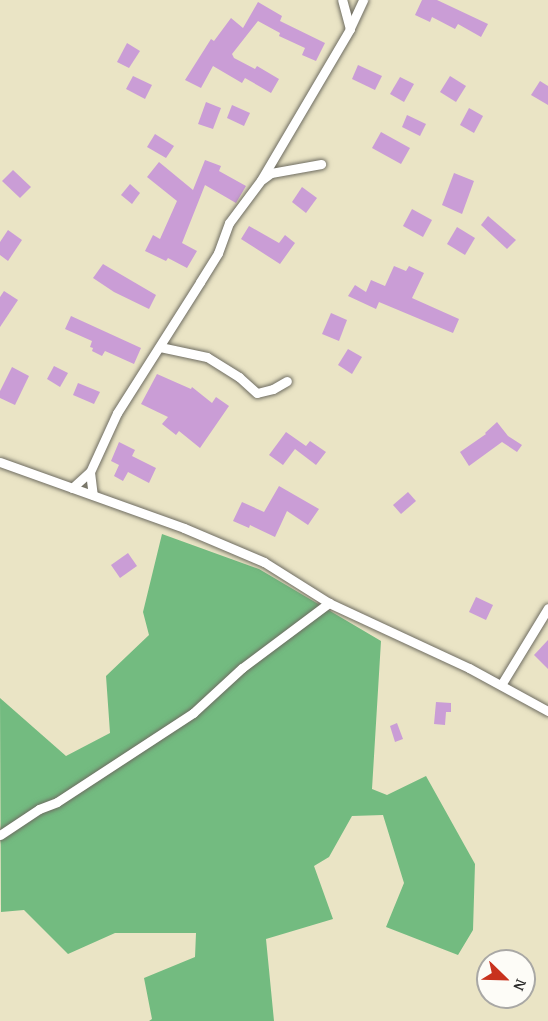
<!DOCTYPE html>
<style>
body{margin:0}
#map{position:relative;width:548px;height:1021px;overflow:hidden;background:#eae4c5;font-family:"Gentium Book Plus",serif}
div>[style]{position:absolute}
.forest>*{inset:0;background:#73bb80}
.building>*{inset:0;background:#ca9dd6}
.roads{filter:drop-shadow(0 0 2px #6e6c61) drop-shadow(0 0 2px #6e6c61)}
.minor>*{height:9px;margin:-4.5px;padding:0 4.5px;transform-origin:4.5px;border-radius:4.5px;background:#fff}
span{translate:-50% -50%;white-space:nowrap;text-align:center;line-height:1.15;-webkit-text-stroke:4.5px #fdfcf7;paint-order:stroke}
.north{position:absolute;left:476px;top:949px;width:60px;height:60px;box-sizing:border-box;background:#fdfcf7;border:2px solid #a9a8a5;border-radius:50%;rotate:113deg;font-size:16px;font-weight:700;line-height:24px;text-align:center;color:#2b2b2b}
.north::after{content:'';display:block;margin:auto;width:21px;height:27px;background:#c8321e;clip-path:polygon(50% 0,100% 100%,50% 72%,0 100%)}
</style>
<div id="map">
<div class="forest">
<div style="clip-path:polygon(162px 534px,259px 569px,381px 641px,372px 789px,387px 795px,426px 776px,475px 864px,473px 930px,458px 955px,386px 927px,404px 883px,383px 815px,352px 816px,329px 857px,314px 866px,333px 919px,266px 939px,274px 1021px,149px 1021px,152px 1019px,144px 978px,195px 957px,196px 933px,115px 933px,68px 954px,24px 910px,1px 912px,0 698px,66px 756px,110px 733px,106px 676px,149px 635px,143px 612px)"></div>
</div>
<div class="building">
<div style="clip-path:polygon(422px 0,437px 0,488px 24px,481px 37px,458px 24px,455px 29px,432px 17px,430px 22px,415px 15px)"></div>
<div style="clip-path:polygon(258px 2px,282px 16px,280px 21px,325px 43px,316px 61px,302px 55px,305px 48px,279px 36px,280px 33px,258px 21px,232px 54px,234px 58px,255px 69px,257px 66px,279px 79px,271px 93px,245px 78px,242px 83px,213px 66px,201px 88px,185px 80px,211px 39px,214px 41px,231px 18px,243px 28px)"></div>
<div style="clip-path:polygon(127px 43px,140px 51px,129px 68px,117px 62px)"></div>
<div style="clip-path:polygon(358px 65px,382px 76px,375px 90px,352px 79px)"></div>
<div style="clip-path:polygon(133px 76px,152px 85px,145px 99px,126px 89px)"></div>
<div style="clip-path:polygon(450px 76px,466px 86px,456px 102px,440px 92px)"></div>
<div style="clip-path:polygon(400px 77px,414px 84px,404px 102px,390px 94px)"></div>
<div style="clip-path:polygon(540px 81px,548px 86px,548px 105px,531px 95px)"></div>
<div style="clip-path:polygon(206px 102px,221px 108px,213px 129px,198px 124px)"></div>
<div style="clip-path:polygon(232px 105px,250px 113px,244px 126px,227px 118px)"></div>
<div style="clip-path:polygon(469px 108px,483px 116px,474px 133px,460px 125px)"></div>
<div style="clip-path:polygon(407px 115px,426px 124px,420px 136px,402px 127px)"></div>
<div style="clip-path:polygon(381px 132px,410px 148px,401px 164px,372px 148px)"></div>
<div style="clip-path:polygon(155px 134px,174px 146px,166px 158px,147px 147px)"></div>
<div style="clip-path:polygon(205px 160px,221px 166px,219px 171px,246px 186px,236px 203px,205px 185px,182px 243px,197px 251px,187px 268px,168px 258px,166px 261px,145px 251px,153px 235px,160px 239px,177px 201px,147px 177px,159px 162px,193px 190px)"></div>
<div style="clip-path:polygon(13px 170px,31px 187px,20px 198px,2px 181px)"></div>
<div style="clip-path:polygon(454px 173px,474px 181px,462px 214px,442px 205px)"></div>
<div style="clip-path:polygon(130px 184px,140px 193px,132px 204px,121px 195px)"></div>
<div style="clip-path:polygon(302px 187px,317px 198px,306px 213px,292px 202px)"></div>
<div style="clip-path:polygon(412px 209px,432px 220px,423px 237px,403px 226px)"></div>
<div style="clip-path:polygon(488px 216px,516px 240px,507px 249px,481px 225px)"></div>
<div style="clip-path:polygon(249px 226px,279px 243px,285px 235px,295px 243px,280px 264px,241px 239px)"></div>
<div style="clip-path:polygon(457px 227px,475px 238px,465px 255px,447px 244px)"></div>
<div style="clip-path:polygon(8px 230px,22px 240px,8px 261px,0 255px,0 242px)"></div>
<div style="clip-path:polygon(103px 264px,156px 295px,149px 309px,114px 292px,93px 278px)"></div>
<div style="clip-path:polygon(394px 266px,406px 271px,409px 266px,424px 273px,412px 298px,459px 319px,453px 333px,379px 302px,376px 309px,348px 296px,355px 285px,366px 292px,371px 280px,385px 286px)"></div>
<div style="clip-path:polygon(4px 291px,18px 300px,0 327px,0 297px)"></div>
<div style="clip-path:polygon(331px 313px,347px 320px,339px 341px,322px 334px)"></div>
<div style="clip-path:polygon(71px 316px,141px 348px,134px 364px,105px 351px,102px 356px,92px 351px,93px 348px,90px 347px,92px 341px,65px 329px)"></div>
<div style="clip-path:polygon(348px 349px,362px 357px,352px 374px,338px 365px)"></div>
<div style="clip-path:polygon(54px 366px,68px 373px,60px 387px,47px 379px)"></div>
<div style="clip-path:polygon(12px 367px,29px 376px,15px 405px,0 398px,0 391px)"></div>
<div style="clip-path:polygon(157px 374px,191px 389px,192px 387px,212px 403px,216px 397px,229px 406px,200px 448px,179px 431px,176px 435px,162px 424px,168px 417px,141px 404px)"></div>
<div style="clip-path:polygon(78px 383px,100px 392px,94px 404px,73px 395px)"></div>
<div style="clip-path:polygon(497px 422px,508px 436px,522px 445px,517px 452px,502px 442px,469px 466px,460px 452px,486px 434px,485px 433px)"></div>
<div style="clip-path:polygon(286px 432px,306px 446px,310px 441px,326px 452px,316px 465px,295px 449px,283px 465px,269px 455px)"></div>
<div style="clip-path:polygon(119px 442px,135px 450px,132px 456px,156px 468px,149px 483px,128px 472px,123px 481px,114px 476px,119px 465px,111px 461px)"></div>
<div style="clip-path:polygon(279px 486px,319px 509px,308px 525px,287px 511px,275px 537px,250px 525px,249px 528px,233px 521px,242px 502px,264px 512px)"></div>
<div style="clip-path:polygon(408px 492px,416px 501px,401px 514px,393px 505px)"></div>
<div style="clip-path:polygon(128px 553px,137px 566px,120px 578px,111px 565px)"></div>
<div style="clip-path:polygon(476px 597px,493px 605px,486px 620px,469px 612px)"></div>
<div style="clip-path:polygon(548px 640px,548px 669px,534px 655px)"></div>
<div style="clip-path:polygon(436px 702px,451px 703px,451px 712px,446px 712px,445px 725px,434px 724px)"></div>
<div style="clip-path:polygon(397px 723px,403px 739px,395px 742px,390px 726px)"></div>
</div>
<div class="roads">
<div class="minor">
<div style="left:350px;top:28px;width:31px;rotate:-65deg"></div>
<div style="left:263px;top:179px;width:10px;rotate:-37deg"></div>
<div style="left:271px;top:173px;width:51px;rotate:-10.2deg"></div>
<div style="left:160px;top:347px;width:48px;rotate:12deg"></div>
<div style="left:207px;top:357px;width:38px;rotate:32deg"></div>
<div style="left:239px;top:377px;width:24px;rotate:42deg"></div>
<div style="left:257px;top:393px;width:16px;rotate:-14deg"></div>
<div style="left:273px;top:389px;width:16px;rotate:-30deg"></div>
<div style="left:0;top:462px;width:195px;rotate:19.7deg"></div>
<div style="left:184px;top:528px;width:87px;rotate:23deg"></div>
<div style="left:264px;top:562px;width:77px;rotate:32.2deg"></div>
<div style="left:329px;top:603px;width:154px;rotate:24.9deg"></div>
<div style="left:469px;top:668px;width:90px;rotate:28.6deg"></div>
<div style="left:90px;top:472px;width:23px;rotate:83deg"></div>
<div style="left:72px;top:488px;width:24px;rotate:-42deg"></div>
<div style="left:90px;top:472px;width:65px;rotate:-65.4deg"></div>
<div style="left:117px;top:413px;width:155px;rotate:-57.6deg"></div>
<div style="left:200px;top:282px;width:34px;rotate:-58deg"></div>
<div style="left:218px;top:253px;width:32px;rotate:-70deg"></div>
<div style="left:229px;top:223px;width:54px;rotate:-53.3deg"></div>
<div style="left:261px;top:180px;width:175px;rotate:-59.5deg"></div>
<div style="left:350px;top:29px;width:30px;rotate:-105deg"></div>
<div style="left:501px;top:685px;width:90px;rotate:-58.6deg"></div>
<div style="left:0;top:835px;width:47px;rotate:-33.7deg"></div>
<div style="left:39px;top:809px;width:19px;rotate:-21deg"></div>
<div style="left:57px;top:802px;width:163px;rotate:-33.2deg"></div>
<div style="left:193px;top:713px;width:67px;rotate:-42.6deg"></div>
<div style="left:242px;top:668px;width:109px;rotate:-36.8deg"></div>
</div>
</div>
<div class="north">N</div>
</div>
